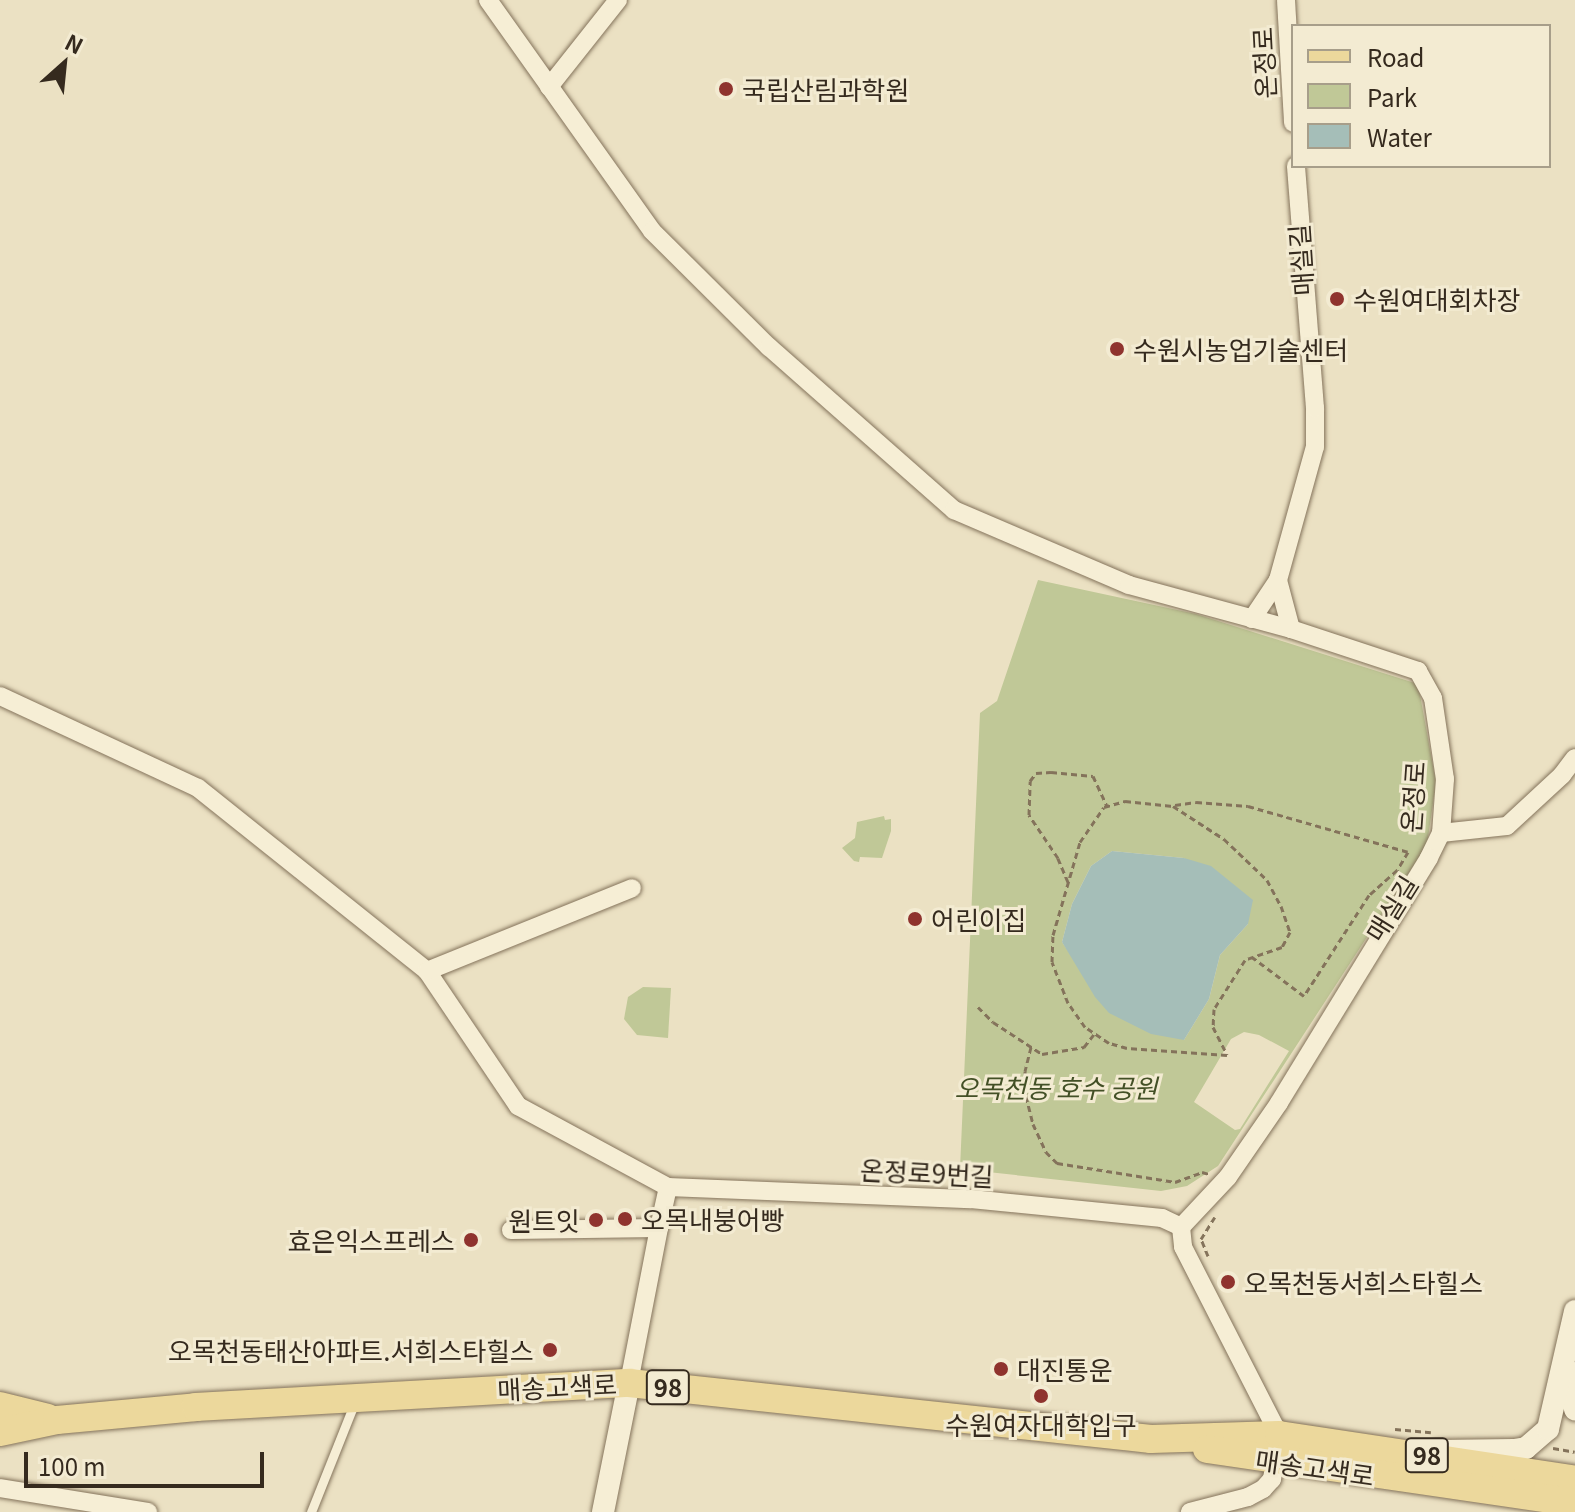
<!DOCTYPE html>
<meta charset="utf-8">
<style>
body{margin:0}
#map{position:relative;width:1575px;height:1512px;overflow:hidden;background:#ebe1c3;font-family:Georgia,"Noto Sans KR",serif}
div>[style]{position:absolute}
.green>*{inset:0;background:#c0c897}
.water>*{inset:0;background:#a5beb8}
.path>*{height:3px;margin-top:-1.5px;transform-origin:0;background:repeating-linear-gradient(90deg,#84735b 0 6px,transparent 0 10px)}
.roads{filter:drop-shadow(0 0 2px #84735b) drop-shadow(0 0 2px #84735b)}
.service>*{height:9px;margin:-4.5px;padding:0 4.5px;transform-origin:4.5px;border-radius:4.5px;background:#f6eed5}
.minor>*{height:18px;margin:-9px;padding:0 9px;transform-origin:9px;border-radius:9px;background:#f6eed5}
.tertiary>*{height:22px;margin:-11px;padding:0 11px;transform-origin:11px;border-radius:11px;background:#f6eed5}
.primary>*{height:28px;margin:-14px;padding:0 14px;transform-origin:14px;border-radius:14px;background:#ecd89c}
.dots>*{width:22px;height:22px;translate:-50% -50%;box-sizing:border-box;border:4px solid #f3ebd2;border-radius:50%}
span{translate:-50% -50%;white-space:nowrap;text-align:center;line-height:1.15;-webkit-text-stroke:6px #f3ebd2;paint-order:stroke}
.shield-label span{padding:2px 6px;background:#f3ebd2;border:2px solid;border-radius:6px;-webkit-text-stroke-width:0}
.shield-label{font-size:24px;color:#352a1e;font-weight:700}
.street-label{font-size:26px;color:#352a1e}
.poi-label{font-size:26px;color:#352a1e}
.left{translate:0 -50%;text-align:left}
.right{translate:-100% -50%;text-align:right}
.park-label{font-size:26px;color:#435026;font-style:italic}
.legend{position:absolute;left:1291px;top:24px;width:260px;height:144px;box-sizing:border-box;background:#f3ebd2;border:2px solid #a79e8a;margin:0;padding:10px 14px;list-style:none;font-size:24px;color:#352a1e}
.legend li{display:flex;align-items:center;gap:16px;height:40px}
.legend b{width:40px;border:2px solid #a79e8a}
.north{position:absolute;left:24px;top:24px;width:80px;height:80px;-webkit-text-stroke:6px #f3ebd2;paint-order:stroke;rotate:27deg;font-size:22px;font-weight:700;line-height:32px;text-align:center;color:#352a1e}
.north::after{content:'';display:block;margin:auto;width:28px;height:36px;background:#352a1e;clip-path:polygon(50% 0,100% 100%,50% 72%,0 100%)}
.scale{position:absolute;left:24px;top:1452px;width:240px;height:36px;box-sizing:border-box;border:4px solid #352a1e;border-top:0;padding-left:10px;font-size:24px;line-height:28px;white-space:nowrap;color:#352a1e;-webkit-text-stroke:6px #f3ebd2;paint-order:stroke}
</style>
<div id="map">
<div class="green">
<div style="clip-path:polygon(evenodd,1038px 580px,1196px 614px,1418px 684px,1436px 782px,1427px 845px,1218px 1166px,1187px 1186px,1161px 1191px,960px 1169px,980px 713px,997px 701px,1038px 580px,1112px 851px,1184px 858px,1248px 924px,1220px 955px,1209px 999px,1184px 1040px,1075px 961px,1062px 942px,1072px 904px,1091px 866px,1112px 851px,1038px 580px,1244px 1032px,1259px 1035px,1289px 1051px,1240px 1129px,1235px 1130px,1194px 1102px,1231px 1039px,1244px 1032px)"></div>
<div style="clip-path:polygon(884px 816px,885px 820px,891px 819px,891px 831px,882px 858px,860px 857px,859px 862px,854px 861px,842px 848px,855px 838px,857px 822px)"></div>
<div style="clip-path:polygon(643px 987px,671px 988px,668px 1038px,637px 1035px,624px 1019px,628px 997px)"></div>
</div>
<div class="water">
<div style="clip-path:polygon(1112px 851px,1184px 858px,1211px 866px,1253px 900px,1248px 924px,1220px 955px,1209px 999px,1184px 1040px,1151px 1034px,1109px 1013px,1095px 997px,1062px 942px,1072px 904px,1091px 866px)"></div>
</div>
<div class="path">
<div style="left:1125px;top:801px;width:48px;rotate:5.9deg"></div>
<div style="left:1173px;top:806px;width:61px;rotate:32.9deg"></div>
<div style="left:1224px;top:839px;width:59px;rotate:43.6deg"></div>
<div style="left:1267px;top:880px;width:30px;rotate:62deg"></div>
<div style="left:1281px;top:906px;width:28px;rotate:71deg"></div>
<div style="left:1290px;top:932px;width:17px;rotate:118deg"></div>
<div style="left:1282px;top:947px;width:39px;rotate:161deg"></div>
<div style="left:1245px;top:960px;width:58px;rotate:122.3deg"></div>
<div style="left:1214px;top:1009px;width:18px;rotate:93deg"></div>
<div style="left:1213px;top:1027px;width:31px;rotate:63deg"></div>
<div style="left:1227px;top:1055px;width:100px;rotate:-176deg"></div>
<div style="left:1127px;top:1048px;width:19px;rotate:-164deg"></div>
<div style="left:1109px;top:1043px;width:29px;rotate:-146deg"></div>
<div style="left:1085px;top:1027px;width:29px;rotate:-125deg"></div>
<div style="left:1068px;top:1003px;width:44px;rotate:-111.3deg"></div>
<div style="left:1052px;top:962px;width:27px;rotate:-88deg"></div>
<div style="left:1053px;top:935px;width:97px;rotate:-73.8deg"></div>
<div style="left:1080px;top:842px;width:42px;rotate:-55.6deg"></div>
<div style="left:1104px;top:807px;width:22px;rotate:-16deg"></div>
<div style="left:1175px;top:805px;width:21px;rotate:-8deg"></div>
<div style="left:1196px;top:802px;width:52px;rotate:4.4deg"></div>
<div style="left:1248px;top:806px;width:166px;rotate:16deg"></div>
<div style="left:1408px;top:852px;width:21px;rotate:121deg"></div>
<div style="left:1397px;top:870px;width:38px;rotate:138deg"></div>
<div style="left:1369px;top:895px;width:120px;rotate:122.8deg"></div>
<div style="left:1304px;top:996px;width:65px;rotate:-143.1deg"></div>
<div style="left:1068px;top:882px;width:26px;rotate:-113deg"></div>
<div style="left:1058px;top:858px;width:52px;rotate:-124deg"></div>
<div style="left:1029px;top:815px;width:34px;rotate:-88deg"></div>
<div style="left:1030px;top:781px;width:10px;rotate:-53deg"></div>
<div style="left:1036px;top:773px;width:15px;rotate:-4deg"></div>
<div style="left:1051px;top:772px;width:42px;rotate:5.4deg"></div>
<div style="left:1093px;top:776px;width:33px;rotate:65deg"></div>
<div style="left:978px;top:1007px;width:21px;rotate:45deg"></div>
<div style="left:993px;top:1022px;width:59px;rotate:33.1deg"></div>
<div style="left:1042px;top:1054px;width:43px;rotate:-9.5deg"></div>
<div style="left:1084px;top:1047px;width:16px;rotate:-52deg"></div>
<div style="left:1031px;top:1047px;width:25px;rotate:104deg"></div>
<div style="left:1025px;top:1071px;width:25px;rotate:88deg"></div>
<div style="left:1026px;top:1096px;width:29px;rotate:76deg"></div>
<div style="left:1033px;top:1124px;width:31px;rotate:65deg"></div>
<div style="left:1046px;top:1152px;width:16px;rotate:45deg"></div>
<div style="left:1057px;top:1163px;width:120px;rotate:9.1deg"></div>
<div style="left:1175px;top:1182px;width:29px;rotate:-20deg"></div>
<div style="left:1202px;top:1172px;width:7px;rotate:16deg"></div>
<div style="left:1208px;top:1256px;width:18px;rotate:-112deg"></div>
<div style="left:1201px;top:1239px;width:26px;rotate:-58deg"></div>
<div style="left:1395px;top:1429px;width:36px;rotate:5deg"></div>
<div style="left:1553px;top:1448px;width:22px;rotate:10deg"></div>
</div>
<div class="roads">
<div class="service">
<div style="left:311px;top:1512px;width:116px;rotate:-68.3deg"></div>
</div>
<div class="minor">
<div style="left:488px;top:0;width:283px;rotate:54.6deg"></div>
<div style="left:652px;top:231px;width:165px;rotate:44.8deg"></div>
<div style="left:769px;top:347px;width:247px;rotate:41.4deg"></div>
<div style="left:954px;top:510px;width:190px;rotate:23.2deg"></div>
<div style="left:1129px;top:585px;width:168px;rotate:15.2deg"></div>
<div style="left:1291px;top:629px;width:134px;rotate:18.3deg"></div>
<div style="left:1418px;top:671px;width:31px;rotate:61deg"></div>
<div style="left:1433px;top:698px;width:82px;rotate:81.6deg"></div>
<div style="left:1445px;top:779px;width:54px;rotate:94.2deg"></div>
<div style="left:1441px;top:833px;width:28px;rotate:116deg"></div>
<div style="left:1429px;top:858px;width:287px;rotate:121.5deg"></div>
<div style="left:1279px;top:1103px;width:90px;rotate:124.6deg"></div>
<div style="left:1228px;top:1177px;width:69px;rotate:133.2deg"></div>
<div style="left:1181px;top:1227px;width:20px;rotate:84deg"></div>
<div style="left:1183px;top:1247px;width:211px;rotate:62.9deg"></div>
<div style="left:1279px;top:1435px;width:45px;rotate:99deg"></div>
<div style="left:1272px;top:1479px;width:13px;rotate:132deg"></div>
<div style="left:1263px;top:1489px;width:17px;rotate:152deg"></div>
<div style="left:1248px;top:1497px;width:60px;rotate:165.5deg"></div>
<div style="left:1286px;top:0;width:123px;rotate:86.7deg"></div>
<div style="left:549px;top:87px;width:111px;rotate:-51.6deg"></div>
<div style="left:1252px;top:619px;width:47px;rotate:-56.3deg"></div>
<div style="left:1291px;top:629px;width:51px;rotate:-104.9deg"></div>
<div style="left:1278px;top:580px;width:138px;rotate:-74.5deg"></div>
<div style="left:1315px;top:447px;width:39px;rotate:-90deg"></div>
<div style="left:1315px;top:408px;width:243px;rotate:-94.5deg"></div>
<div style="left:0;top:696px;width:218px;rotate:24.9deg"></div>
<div style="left:198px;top:788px;width:293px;rotate:38.6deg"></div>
<div style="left:427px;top:971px;width:163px;rotate:56deg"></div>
<div style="left:518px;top:1106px;width:170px;rotate:28.4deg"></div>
<div style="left:668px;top:1187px;width:42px;rotate:102.4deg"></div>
<div style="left:1441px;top:833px;width:66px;rotate:-6.1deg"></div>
<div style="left:1507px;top:826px;width:75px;rotate:-42.8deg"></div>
<div style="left:1562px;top:775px;width:21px;rotate:-53deg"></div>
<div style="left:427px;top:971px;width:221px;rotate:-22deg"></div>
<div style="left:668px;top:1187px;width:303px;rotate:2.3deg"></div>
<div style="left:971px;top:1199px;width:192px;rotate:5.7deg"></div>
<div style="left:1162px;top:1218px;width:21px;rotate:25deg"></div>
<div style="left:511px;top:1230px;width:148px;rotate:-0.8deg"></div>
<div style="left:659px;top:1228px;width:158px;rotate:101deg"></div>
<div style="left:0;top:1488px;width:150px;rotate:9.2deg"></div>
</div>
<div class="tertiary">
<div style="left:1575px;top:1373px;width:21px;rotate:101deg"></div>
<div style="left:1571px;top:1394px;width:16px;rotate:75deg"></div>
<div style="left:1438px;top:1451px;width:76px;rotate:-0.8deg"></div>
<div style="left:1514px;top:1450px;width:12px;rotate:-9deg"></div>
<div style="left:1526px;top:1448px;width:29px;rotate:-41deg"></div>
<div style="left:1548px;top:1429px;width:121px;rotate:-77.1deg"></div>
<div style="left:603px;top:1512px;width:132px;rotate:-78.6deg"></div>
</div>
<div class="primary">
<div style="left:0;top:1406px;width:49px;rotate:14deg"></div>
<div style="left:0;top:1432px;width:58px;rotate:-11.9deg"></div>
<div style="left:57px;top:1420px;width:140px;rotate:-5.3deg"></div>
<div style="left:196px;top:1407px;width:434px;rotate:-3.2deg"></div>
<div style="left:629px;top:1383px;width:525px;rotate:6.12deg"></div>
<div style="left:1151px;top:1439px;width:128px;rotate:-1.8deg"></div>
<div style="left:1279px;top:1435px;width:299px;rotate:8.6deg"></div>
<div style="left:1207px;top:1449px;width:372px;rotate:8.3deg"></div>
</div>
</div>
<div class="dots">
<div style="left:726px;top:89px;background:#8f332e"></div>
<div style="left:1337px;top:299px;background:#8f332e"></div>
<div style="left:1117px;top:349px;background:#8f332e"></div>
<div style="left:915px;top:919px;background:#8f332e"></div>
<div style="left:625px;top:1219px;background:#8f332e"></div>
<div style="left:596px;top:1220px;background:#8f332e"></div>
<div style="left:471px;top:1240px;background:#8f332e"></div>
<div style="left:1228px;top:1282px;background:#8f332e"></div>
<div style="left:550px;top:1350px;background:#8f332e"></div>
<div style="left:1001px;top:1369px;background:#8f332e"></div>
<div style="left:1041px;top:1396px;background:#8f332e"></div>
</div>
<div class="shield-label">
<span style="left:668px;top:1387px">98</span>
<span style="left:1427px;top:1455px">98</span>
</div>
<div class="street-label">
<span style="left:1263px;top:63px;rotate:-93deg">온정로</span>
<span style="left:1300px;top:260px;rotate:-94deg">매실길</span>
<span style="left:1412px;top:797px;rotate:-86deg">온정로</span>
<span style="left:1391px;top:908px;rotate:-58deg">매실길</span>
<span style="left:927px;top:1172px;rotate:3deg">온정로9번길</span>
<span style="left:557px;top:1386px;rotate:-3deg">매송고색로</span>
<span style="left:1315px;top:1467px;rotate:8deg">매송고색로</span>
</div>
<div class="poi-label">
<span class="left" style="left:742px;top:89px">국립산림과학원</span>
<span class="left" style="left:1353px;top:299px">수원여대회차장</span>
<span class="left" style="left:1133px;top:349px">수원시농업기술센터</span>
<span class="left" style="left:931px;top:919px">어린이집</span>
<span class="left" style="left:641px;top:1219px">오목내붕어빵</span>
<span class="right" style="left:580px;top:1220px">원트잇</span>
<span class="right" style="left:455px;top:1240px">효은익스프레스</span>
<span class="left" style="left:1244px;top:1282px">오목천동서희스타힐스</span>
<span class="right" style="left:534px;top:1350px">오목천동태산아파트.서희스타힐스</span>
<span class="left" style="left:1017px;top:1369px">대진통운</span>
<span style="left:1041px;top:1424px">수원여자대학입구</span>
</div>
<div class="park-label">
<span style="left:1056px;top:1087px">오목천동 호수 공원</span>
</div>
<ul class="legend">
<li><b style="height:10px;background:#ecd89c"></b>Road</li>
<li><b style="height:22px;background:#c0c897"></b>Park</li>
<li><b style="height:22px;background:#a5beb8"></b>Water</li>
</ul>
<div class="north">N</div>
<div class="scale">100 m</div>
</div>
